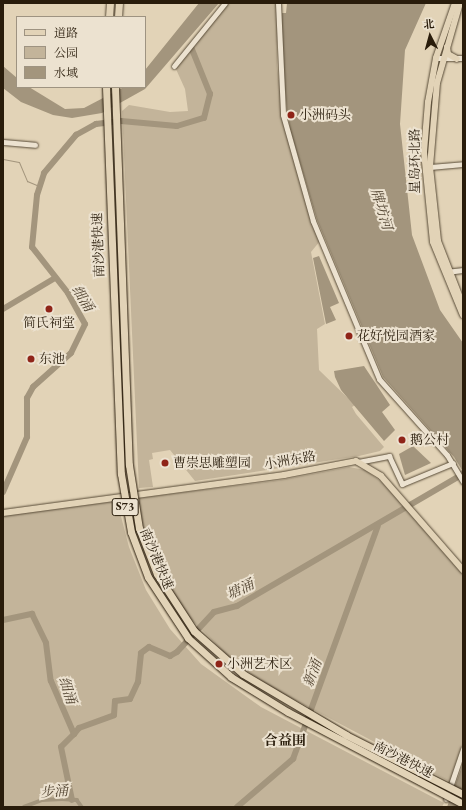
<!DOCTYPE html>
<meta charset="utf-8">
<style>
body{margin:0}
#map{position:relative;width:466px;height:810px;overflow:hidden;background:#e2d3b7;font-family:"EB Garamond","Noto Serif SC",serif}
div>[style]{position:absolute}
.green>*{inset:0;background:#c3b49a}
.water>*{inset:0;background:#a3957d}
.stream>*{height:1px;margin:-0.5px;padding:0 0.5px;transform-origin:0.5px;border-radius:0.5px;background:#a3957d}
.canal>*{height:3.5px;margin:-1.75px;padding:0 1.75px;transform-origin:1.75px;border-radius:1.75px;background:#a3957d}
.river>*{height:6px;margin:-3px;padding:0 3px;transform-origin:3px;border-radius:3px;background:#a3957d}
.roads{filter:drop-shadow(0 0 1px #574a36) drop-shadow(0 0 1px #574a36)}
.minor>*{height:5px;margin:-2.5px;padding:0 2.5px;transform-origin:2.5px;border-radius:2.5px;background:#ece2d0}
.major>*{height:6px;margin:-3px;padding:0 3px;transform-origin:3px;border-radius:3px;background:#e2d3b7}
.highway>*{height:7px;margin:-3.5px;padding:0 3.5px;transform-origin:3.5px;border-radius:3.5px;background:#e2d3b7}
.bridges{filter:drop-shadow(0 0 1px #291c0b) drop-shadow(0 0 1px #291c0b)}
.highway-bridge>*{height:7px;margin:-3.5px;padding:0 3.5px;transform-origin:3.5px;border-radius:3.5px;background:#e2d3b7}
.dots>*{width:11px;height:11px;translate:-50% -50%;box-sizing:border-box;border:2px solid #ece2d0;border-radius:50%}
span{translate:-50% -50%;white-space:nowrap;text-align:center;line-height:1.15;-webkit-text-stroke:4px #ece2d0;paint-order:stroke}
.shield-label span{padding:1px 3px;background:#ece2d0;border:1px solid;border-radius:3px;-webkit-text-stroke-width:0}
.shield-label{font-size:12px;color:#291c0b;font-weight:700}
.poi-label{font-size:13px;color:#291c0b}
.left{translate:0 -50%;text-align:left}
.street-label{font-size:13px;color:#291c0b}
.water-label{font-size:14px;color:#544633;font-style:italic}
.neighbourhood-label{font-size:14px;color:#291c0b;font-weight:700}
.frame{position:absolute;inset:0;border:4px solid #291c0b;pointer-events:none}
.legend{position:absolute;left:16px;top:16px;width:130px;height:72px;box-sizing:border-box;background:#ece2d0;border:1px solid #9e9381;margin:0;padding:5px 7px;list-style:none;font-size:12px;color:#291c0b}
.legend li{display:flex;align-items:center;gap:8px;height:20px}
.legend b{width:20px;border:1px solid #9e9381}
.north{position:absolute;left:410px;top:16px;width:40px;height:40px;-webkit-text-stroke:3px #ece2d0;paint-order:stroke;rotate:354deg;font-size:11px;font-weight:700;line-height:16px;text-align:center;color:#291c0b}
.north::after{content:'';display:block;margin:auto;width:14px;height:18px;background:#291c0b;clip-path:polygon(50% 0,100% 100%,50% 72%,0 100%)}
</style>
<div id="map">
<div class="green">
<div style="clip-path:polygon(226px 3px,277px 3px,277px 65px,285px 130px,320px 241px,311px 252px,325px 324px,317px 329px,319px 370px,355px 405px,352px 407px,356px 414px,384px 447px,380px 451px,359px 456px,195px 481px,170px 450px,152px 453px,153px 459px,149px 460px,153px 487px,139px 488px,122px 111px,129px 105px,170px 112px,188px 111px,185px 89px,175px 67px)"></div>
<div style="clip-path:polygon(349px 467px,365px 470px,382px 482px,463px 573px,463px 742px,450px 782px,280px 692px,237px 665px,185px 613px,158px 567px,144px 529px,138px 498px,281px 480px)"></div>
<div style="clip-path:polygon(117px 501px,129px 547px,146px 590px,170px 629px,201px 664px,261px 707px,444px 803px,442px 807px,3px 807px,3px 516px)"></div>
</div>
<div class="water">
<div style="clip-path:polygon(199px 3px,219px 3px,145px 89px,102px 113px,72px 118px,53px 115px,21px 102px,3px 88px,3px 66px,17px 78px,17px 87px,29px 87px,65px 109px,84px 108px,124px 87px,145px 87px,145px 70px)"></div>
<div style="clip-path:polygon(287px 3px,426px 3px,405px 50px,400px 124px,412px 235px,440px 310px,463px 343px,463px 474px,455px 476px,462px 470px,454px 457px,383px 377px,317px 220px,290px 129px,288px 116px,297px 117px,297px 112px,287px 111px,281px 44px,282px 13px,286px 13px)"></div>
<div style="clip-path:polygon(319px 256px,339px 303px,330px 307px,336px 320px,326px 324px,313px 258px)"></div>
<div style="clip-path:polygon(364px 366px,390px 405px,382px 412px,395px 430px,384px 441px,341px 390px,335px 377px,334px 371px)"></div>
<div style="clip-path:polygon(413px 446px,431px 463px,405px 475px,399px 454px)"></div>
<div style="clip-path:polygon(463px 761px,463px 807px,447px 807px,461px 769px)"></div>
</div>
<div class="stream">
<div style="left:3px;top:159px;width:16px;rotate:11deg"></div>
<div style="left:19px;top:162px;width:21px;rotate:67deg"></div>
<div style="left:27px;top:181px;width:13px;rotate:23deg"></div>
</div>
<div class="canal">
<div style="left:24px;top:807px;width:19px;rotate:-21deg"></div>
<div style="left:42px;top:800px;width:20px;rotate:-3deg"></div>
<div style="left:62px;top:799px;width:15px;rotate:4deg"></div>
<div style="left:77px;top:800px;width:9px;rotate:54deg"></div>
</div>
<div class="river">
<div style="left:3px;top:309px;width:61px;rotate:-30.8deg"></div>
<div style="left:3px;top:492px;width:60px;rotate:-66.4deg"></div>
<div style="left:27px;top:437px;width:39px;rotate:-90deg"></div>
<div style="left:27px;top:398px;width:13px;rotate:-61deg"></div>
<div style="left:33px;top:387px;width:51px;rotate:-41.8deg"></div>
<div style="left:71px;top:353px;width:32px;rotate:-64deg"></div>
<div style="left:85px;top:324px;width:35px;rotate:-119deg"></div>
<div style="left:68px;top:293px;width:58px;rotate:-128deg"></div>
<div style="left:32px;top:247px;width:52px;rotate:-84.5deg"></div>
<div style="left:37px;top:195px;width:23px;rotate:-72deg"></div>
<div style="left:44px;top:173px;width:50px;rotate:-49.9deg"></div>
<div style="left:76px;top:135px;width:23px;rotate:-29deg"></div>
<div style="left:96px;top:124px;width:25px;rotate:-7deg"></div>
<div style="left:121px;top:121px;width:56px;rotate:5.1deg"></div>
<div style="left:177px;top:126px;width:28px;rotate:-17deg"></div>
<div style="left:204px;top:118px;width:25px;rotate:-76deg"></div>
<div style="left:210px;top:94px;width:51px;rotate:-112deg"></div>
<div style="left:3px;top:620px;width:30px;rotate:-12deg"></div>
<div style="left:32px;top:614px;width:32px;rotate:64deg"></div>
<div style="left:46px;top:643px;width:38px;rotate:83deg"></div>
<div style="left:51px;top:681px;width:58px;rotate:66.5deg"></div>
<div style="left:74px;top:734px;width:18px;rotate:135deg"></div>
<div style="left:61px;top:747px;width:54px;rotate:78.3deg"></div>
<div style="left:74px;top:734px;width:8px;rotate:-50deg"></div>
<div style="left:79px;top:728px;width:37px;rotate:-20deg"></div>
<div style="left:114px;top:715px;width:14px;rotate:-86deg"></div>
<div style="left:115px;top:701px;width:15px;rotate:-8deg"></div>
<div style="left:130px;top:699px;width:19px;rotate:-65deg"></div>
<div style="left:138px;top:682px;width:29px;rotate:-84deg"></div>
<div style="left:141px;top:653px;width:10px;rotate:-37deg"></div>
<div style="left:149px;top:647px;width:23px;rotate:23deg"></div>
<div style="left:170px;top:656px;width:8px;rotate:-30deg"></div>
<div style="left:177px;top:652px;width:54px;rotate:-47.2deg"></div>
<div style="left:214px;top:612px;width:24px;rotate:-15deg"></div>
<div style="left:237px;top:606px;width:262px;rotate:-30.3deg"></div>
<div style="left:237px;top:807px;width:74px;rotate:-40.6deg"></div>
<div style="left:293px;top:759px;width:248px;rotate:-70deg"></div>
</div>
<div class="roads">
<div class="minor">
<div style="left:278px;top:3px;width:112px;rotate:87.4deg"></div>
<div style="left:283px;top:115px;width:110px;rotate:74.2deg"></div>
<div style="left:313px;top:221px;width:171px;rotate:67.3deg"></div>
<div style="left:379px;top:379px;width:102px;rotate:48.2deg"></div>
<div style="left:447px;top:455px;width:31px;rotate:59deg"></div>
<div style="left:436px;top:58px;width:27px"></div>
<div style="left:174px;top:66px;width:81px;rotate:-51deg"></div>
<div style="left:3px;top:142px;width:32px;rotate:5deg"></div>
<div style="left:430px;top:167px;width:33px;rotate:-5deg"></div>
<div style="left:446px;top:272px;width:17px;rotate:-7deg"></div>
<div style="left:358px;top:462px;width:32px;rotate:-11deg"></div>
<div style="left:389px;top:456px;width:31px;rotate:65deg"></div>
<div style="left:402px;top:484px;width:55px;rotate:-22.4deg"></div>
<div style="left:446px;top:799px;width:53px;rotate:-71.2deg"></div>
</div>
<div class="major">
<div style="left:455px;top:3px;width:58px;rotate:109.1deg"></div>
<div style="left:436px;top:58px;width:45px;rotate:100.3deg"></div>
<div style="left:428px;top:102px;width:50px;rotate:94.6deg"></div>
<div style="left:424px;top:152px;width:90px;rotate:84.3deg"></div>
<div style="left:433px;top:242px;width:79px;rotate:67.7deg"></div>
<div style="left:460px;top:3px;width:83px;rotate:106deg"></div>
<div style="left:437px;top:83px;width:84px;rotate:94.8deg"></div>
<div style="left:430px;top:167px;width:74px;rotate:83.8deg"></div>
<div style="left:438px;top:241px;width:69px;rotate:68.7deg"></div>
<div style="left:447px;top:47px;width:7px;rotate:82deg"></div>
<div style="left:448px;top:54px;width:10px;rotate:29deg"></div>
<div style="left:3px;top:513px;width:284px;rotate:-7.7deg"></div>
<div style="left:284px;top:475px;width:73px;rotate:-11deg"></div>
<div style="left:356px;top:461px;width:29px;rotate:31deg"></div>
<div style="left:381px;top:476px;width:125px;rotate:48.9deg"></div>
</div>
<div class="highway">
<div style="left:109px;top:17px;width:14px;rotate:-86deg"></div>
<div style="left:118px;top:17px;width:14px;rotate:-86deg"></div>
</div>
</div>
<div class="bridges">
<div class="highway-bridge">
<div style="left:106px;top:87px;width:387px;rotate:87.8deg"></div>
<div style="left:121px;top:474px;width:59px;rotate:80.2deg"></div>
<div style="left:131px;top:532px;width:48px;rotate:69.3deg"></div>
<div style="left:148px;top:577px;width:73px;rotate:56.7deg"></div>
<div style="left:188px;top:638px;width:58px;rotate:42.2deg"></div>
<div style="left:231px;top:677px;width:67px;rotate:31.6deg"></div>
<div style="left:288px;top:712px;width:198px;rotate:27.7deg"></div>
<div style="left:115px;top:87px;width:378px;rotate:87.9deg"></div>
<div style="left:129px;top:465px;width:64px;rotate:81deg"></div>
<div style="left:139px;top:528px;width:49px;rotate:68.6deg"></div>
<div style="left:157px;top:574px;width:68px;rotate:57deg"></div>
<div style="left:194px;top:631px;width:65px;rotate:41.3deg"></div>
<div style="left:243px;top:674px;width:120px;rotate:30.6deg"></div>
<div style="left:346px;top:735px;width:131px;rotate:26.8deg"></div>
</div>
</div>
<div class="dots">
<div style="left:291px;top:115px;background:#8f2418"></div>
<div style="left:49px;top:309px;background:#8f2418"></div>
<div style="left:349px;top:336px;background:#8f2418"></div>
<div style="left:31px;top:359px;background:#8f2418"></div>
<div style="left:402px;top:440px;background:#8f2418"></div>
<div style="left:165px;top:463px;background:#8f2418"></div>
<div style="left:219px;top:664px;background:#8f2418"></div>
</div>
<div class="shield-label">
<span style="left:125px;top:507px">S73</span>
</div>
<div class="poi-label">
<span class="left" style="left:299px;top:115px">小洲码头</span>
<span style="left:49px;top:323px">简氏祠堂</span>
<span class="left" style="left:357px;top:336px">花好悦园酒家</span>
<span class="left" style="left:39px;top:359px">东池</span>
<span class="left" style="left:410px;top:440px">鹅公村</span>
<span class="left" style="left:173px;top:463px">曹崇思雕塑园</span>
<span class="left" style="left:227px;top:664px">小洲艺术区</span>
</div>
<div class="street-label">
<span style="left:415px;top:161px;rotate:-90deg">星岛环北路</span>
<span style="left:99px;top:245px;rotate:-92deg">南沙港快速</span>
<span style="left:290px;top:461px;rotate:-10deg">小洲东路</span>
<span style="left:156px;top:559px;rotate:67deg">南沙港快速</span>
<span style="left:403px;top:760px;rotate:27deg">南沙港快速</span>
</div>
<div class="water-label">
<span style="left:382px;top:209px;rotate:73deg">牌坊河</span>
<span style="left:83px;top:298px;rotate:58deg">细涌</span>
<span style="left:240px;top:589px;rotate:-26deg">塘涌</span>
<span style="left:312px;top:673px;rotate:-70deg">新涌</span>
<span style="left:68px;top:690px;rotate:72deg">细涌</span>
<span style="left:54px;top:791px;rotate:-4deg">步涌</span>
</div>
<div class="neighbourhood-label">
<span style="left:285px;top:740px">合益围</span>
</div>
<div class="frame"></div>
<ul class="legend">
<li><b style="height:5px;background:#e2d3b7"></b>道路</li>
<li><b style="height:11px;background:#c3b49a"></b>公园</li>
<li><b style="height:11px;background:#a3957d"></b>水域</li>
</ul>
<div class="north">北</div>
</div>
